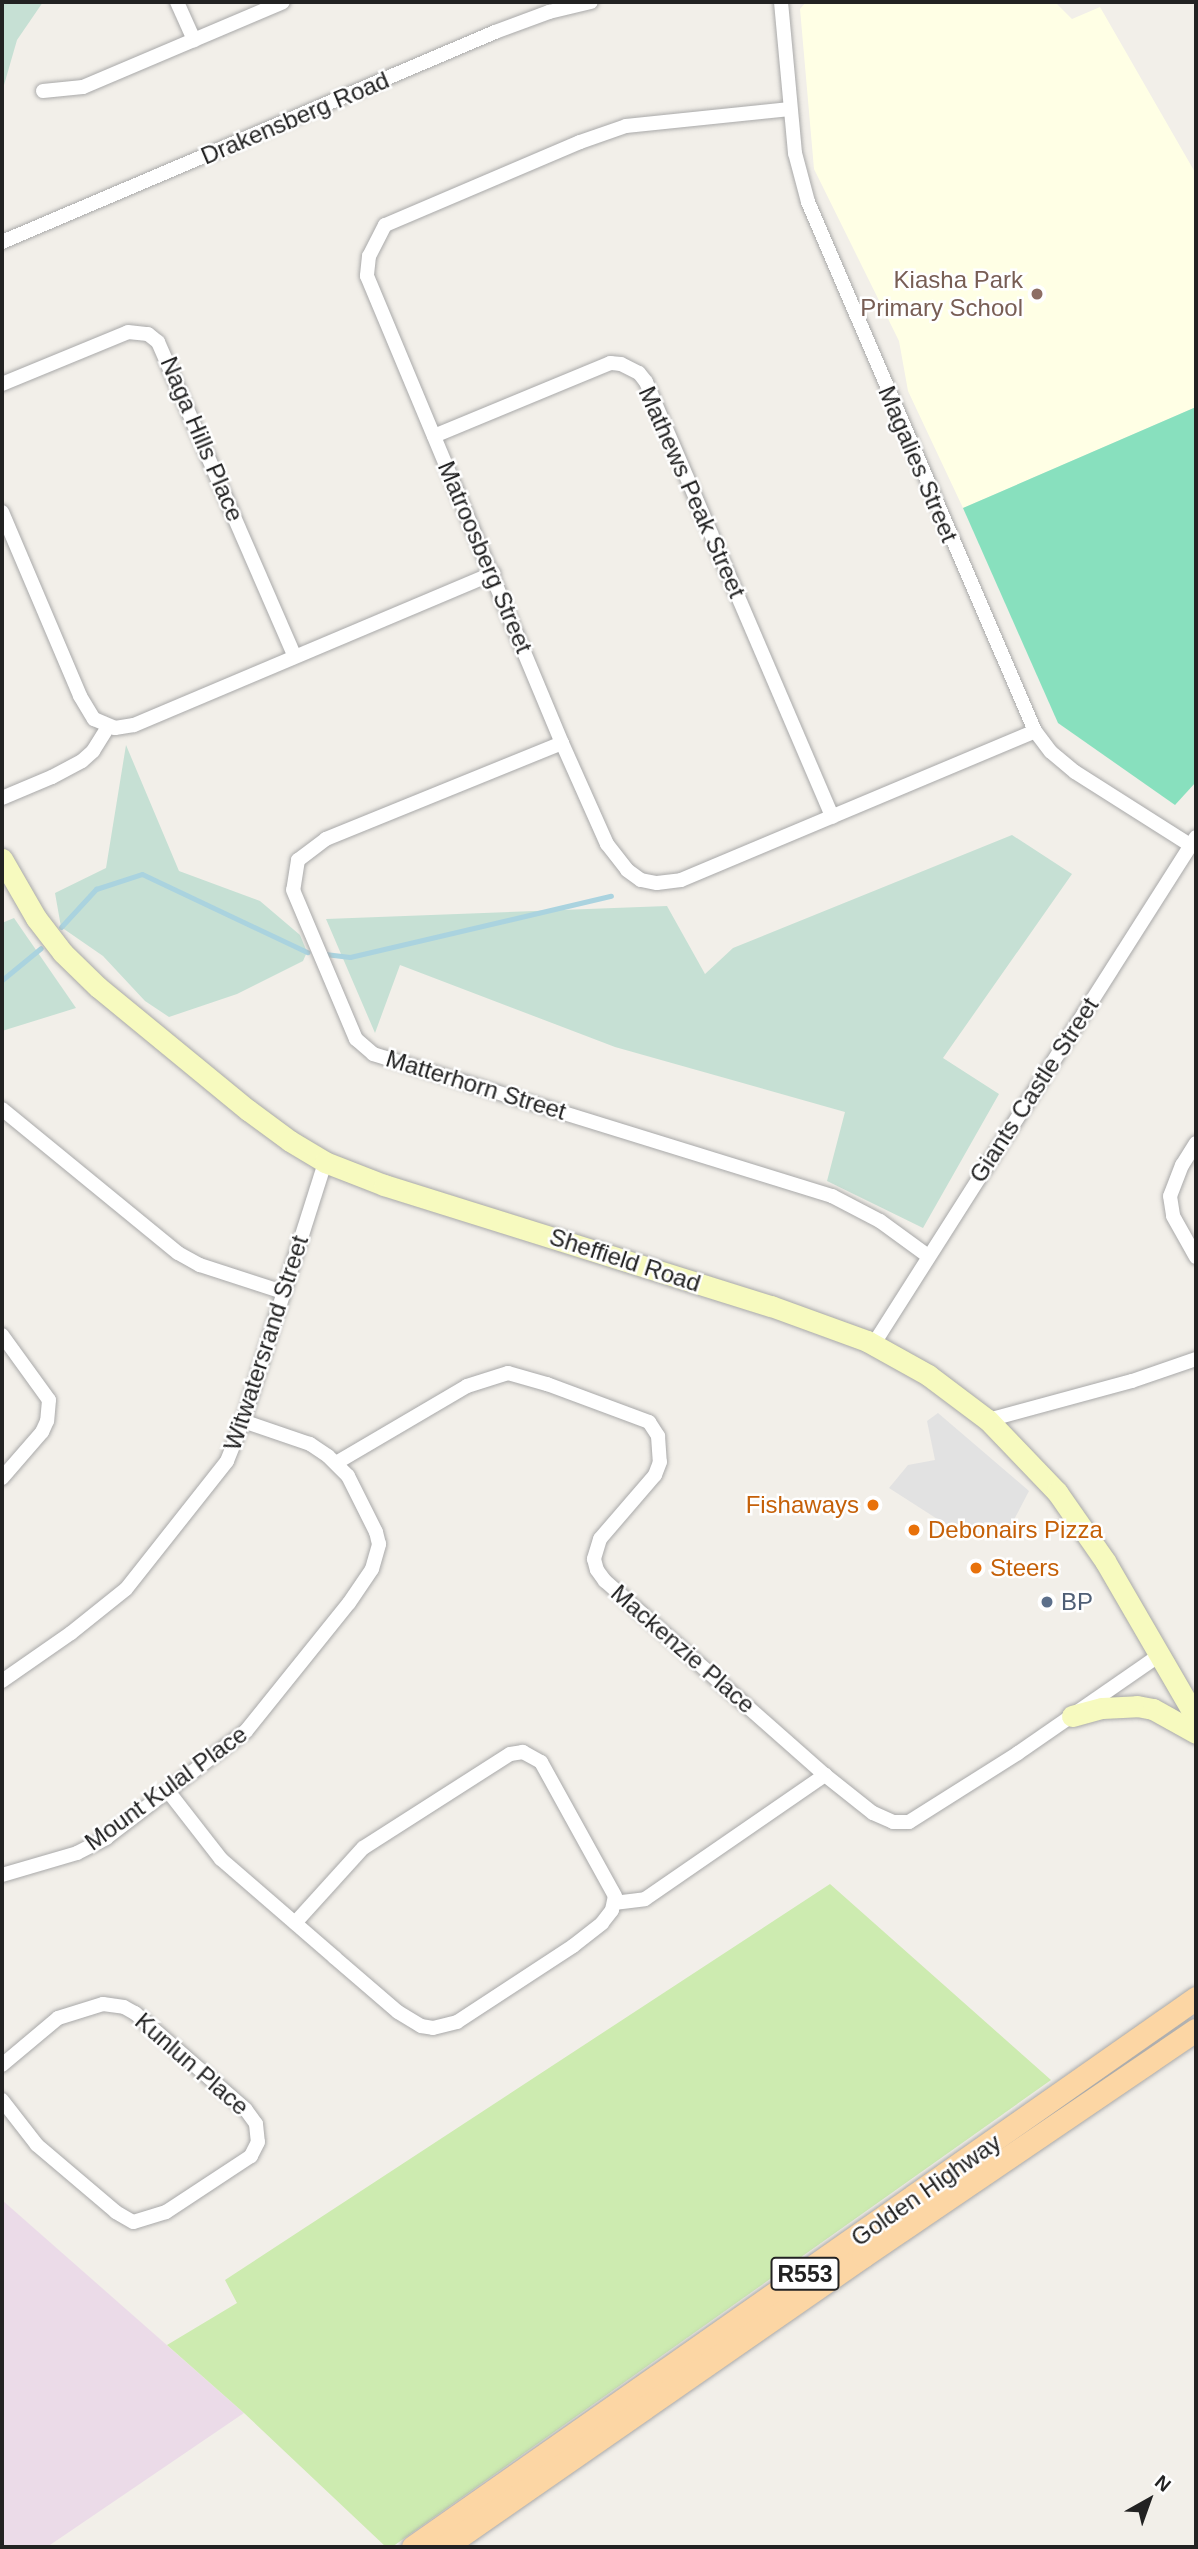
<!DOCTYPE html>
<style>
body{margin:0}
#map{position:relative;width:1198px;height:2549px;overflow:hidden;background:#f2efe9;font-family:Helvetica,sans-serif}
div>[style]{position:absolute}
.industrial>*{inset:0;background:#ebdbe8}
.education>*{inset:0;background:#ffffe5}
.grass>*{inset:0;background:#cdebb0}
.wetland>*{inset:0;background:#c6e0d4}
.pitch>*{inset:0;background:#88e0be}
.parking>*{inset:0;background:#e2e2e2}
.stream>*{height:5px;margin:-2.5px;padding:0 2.5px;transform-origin:2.5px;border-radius:2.5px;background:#aad3df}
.roads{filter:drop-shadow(0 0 2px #a9a9a9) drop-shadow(0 0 2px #a9a9a9)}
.street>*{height:14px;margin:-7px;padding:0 7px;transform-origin:7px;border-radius:7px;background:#fff}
.secondary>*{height:21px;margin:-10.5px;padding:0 10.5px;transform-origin:10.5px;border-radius:10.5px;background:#f7fabf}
.primary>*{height:23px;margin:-11.5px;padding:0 11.5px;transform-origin:11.5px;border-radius:11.5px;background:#fcd6a4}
.dots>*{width:19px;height:19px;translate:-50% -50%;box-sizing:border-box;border:4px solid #fff;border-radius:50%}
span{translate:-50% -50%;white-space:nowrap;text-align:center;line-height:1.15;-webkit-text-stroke:5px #fff;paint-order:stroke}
.shield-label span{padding:2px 5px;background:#fff;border:2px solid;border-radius:5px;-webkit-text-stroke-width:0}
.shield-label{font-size:23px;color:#222;font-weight:700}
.street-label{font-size:24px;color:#222}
.education-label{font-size:24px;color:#785e54}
.right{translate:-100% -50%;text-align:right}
.food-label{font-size:24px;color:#c56008}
.left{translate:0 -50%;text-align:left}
.service-label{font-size:24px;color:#4e5e75}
.frame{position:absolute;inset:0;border:4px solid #222;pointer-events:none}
.north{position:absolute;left:1114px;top:2465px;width:70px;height:70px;-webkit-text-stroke:5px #fff;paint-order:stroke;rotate:40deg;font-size:19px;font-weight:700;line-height:28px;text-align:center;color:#222}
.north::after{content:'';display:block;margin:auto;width:24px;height:32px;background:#222;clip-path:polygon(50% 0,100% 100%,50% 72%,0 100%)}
</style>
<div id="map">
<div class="industrial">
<div style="clip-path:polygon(2px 2200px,244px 2413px,47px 2547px,2px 2547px)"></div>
</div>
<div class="education">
<div style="clip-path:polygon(806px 2px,1046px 2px,1057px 4px,1072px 19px,1100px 7px,1196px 174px,1196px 407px,963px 508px,908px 391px,899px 341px,814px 169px,800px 9px)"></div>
</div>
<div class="grass">
<div style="clip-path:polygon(830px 1884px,1051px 2080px,392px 2547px,386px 2547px,244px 2413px,167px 2345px,237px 2303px,225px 2280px)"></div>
</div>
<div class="wetland">
<div style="clip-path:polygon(2px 2px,43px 2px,17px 40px,2px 92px)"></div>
<div style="clip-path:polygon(126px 745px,179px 871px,260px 901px,300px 935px,307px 952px,303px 961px,237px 994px,169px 1017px,145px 1001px,103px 956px,61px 927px,55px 893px,106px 868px)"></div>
<div style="clip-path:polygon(1012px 835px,1072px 874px,943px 1058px,999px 1094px,923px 1228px,827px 1181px,845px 1112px,615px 1047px,400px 965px,375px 1033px,326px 919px,667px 906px,705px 974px,733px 948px)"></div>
<div style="clip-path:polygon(14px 918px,76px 1008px,2px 1031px,2px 923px)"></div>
</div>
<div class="pitch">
<div style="clip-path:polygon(1196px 407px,1196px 782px,1175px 805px,1058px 723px,963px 508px)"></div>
</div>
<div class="parking">
<div style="clip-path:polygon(938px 1413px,1029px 1491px,1004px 1539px,983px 1523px,970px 1540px,889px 1488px,908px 1465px,935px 1460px,927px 1421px)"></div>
</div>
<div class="stream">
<div style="left:61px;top:927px;width:52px;rotate:-47.4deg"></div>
<div style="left:96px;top:889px;width:48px;rotate:-18.1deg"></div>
<div style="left:142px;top:874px;width:183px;rotate:25.3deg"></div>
<div style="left:325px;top:954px;width:25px;rotate:7deg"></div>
<div style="left:350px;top:957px;width:268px;rotate:-13.2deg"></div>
<div style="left:2px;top:980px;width:50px;rotate:-39.4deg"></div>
</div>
<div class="roads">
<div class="street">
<div style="left:177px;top:2px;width:42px;rotate:65.9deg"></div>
<div style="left:781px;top:2px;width:152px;rotate:84.7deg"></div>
<div style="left:795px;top:153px;width:51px;rotate:75.1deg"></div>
<div style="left:808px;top:202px;width:576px;rotate:66.78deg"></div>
<div style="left:1035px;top:731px;width:26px;rotate:53deg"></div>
<div style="left:1051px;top:752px;width:31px;rotate:40deg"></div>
<div style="left:1075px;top:772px;width:136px;rotate:32.4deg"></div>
<div style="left:43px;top:91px;width:40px;rotate:-5.7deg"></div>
<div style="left:83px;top:87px;width:217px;rotate:-23deg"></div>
<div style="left:790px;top:109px;width:165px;rotate:174.1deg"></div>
<div style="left:626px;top:126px;width:49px;rotate:160.8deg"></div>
<div style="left:580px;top:142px;width:212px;rotate:156.9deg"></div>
<div style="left:385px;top:225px;width:35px;rotate:117deg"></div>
<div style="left:369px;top:256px;width:20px;rotate:96deg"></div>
<div style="left:367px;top:276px;width:506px;rotate:67.34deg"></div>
<div style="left:562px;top:743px;width:111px;rotate:66deg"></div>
<div style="left:607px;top:844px;width:33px;rotate:52deg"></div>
<div style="left:627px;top:870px;width:17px;rotate:36deg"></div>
<div style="left:641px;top:880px;width:16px;rotate:11deg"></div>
<div style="left:657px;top:883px;width:24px;rotate:-7deg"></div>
<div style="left:681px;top:880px;width:384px;rotate:-22.8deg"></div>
<div style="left:2px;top:242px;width:536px;rotate:-23.07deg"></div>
<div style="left:495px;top:32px;width:58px;rotate:-20.3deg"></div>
<div style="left:549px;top:12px;width:43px;rotate:-13.4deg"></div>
<div style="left:2px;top:384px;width:136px;rotate:-22.4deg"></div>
<div style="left:128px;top:332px;width:20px;rotate:6deg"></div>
<div style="left:148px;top:334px;width:13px;rotate:39deg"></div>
<div style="left:158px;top:342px;width:341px;rotate:66.5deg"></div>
<div style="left:434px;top:436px;width:191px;rotate:-22.5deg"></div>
<div style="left:610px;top:363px;width:11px;rotate:5deg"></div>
<div style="left:621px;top:364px;width:20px;rotate:27deg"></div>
<div style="left:639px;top:373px;width:11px;rotate:52deg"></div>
<div style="left:646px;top:382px;width:473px;rotate:66.8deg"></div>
<div style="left:2px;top:512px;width:200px;rotate:67deg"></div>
<div style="left:80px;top:696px;width:27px;rotate:59deg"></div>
<div style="left:94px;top:719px;width:23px;rotate:23deg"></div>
<div style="left:115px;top:728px;width:19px;rotate:-9deg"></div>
<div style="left:134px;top:725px;width:390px;rotate:-22.9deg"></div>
<div style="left:562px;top:743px;width:255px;rotate:157.9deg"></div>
<div style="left:326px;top:839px;width:35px;rotate:143deg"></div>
<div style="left:298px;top:860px;width:30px;rotate:99deg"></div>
<div style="left:293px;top:890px;width:162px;rotate:67.1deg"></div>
<div style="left:356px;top:1039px;width:23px;rotate:41deg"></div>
<div style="left:373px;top:1054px;width:14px;rotate:17deg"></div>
<div style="left:386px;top:1058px;width:467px;rotate:17.2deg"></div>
<div style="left:832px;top:1196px;width:54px;rotate:27.5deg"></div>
<div style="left:880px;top:1221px;width:59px;rotate:36.1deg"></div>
<div style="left:2px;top:798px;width:54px;rotate:-22.8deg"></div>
<div style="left:52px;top:777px;width:34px;rotate:-28deg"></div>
<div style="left:82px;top:761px;width:15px;rotate:-42deg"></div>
<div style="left:93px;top:751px;width:28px;rotate:-58deg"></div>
<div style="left:2px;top:1109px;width:227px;rotate:39.3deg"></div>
<div style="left:178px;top:1253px;width:25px;rotate:29deg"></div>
<div style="left:200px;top:1265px;width:87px;rotate:18deg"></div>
<div style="left:1196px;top:1143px;width:26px;rotate:122deg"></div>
<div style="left:1182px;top:1165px;width:33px;rotate:111deg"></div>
<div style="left:1170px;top:1196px;width:20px;rotate:81deg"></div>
<div style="left:1173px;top:1216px;width:47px;rotate:60.7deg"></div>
<div style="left:2px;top:1335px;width:80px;rotate:54.1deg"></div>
<div style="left:49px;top:1400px;width:21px;rotate:95deg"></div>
<div style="left:47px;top:1421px;width:12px;rotate:114deg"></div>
<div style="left:42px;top:1432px;width:61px;rotate:131deg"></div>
<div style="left:873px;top:1345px;width:602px;rotate:-57.55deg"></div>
<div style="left:988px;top:1420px;width:149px;rotate:-15.2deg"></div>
<div style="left:1132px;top:1381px;width:68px;rotate:-19deg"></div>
<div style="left:336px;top:1463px;width:152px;rotate:-30.4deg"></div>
<div style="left:467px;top:1386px;width:43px;rotate:-17.6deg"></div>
<div style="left:508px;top:1373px;width:41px;rotate:15.8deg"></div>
<div style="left:547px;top:1384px;width:109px;rotate:20.4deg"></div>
<div style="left:649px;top:1422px;width:17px;rotate:57deg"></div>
<div style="left:658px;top:1436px;width:26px;rotate:86deg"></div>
<div style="left:660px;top:1462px;width:14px;rotate:111deg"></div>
<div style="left:655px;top:1475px;width:84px;rotate:130.7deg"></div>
<div style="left:600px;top:1539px;width:21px;rotate:107deg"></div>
<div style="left:594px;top:1559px;width:11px;rotate:75deg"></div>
<div style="left:597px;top:1570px;width:14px;rotate:54deg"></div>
<div style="left:605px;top:1581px;width:293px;rotate:41.4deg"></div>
<div style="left:825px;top:1775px;width:61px;rotate:38.4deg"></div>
<div style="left:873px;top:1813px;width:22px;rotate:24deg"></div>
<div style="left:893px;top:1822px;width:16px"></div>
<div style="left:909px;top:1822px;width:129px;rotate:-32.3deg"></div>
<div style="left:1018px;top:1753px;width:174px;rotate:-34.7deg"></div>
<div style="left:2px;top:1681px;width:84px;rotate:-34.8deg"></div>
<div style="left:71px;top:1633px;width:70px;rotate:-38.7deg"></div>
<div style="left:126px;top:1589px;width:163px;rotate:-51.7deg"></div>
<div style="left:227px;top:1461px;width:43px;rotate:-68.2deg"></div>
<div style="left:243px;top:1421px;width:272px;rotate:-72.4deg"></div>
<div style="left:168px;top:1791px;width:86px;rotate:52.1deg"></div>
<div style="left:221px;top:1859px;width:150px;rotate:40.9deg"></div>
<div style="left:334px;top:1957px;width:84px;rotate:40.7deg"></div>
<div style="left:398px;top:2012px;width:27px;rotate:31deg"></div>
<div style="left:421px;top:2026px;width:12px;rotate:9deg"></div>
<div style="left:433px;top:2028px;width:25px;rotate:-14deg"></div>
<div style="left:457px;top:2022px;width:139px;rotate:-33.2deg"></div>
<div style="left:573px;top:1946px;width:37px;rotate:-38deg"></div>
<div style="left:602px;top:1923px;width:16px;rotate:-52deg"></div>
<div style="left:612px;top:1910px;width:14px;rotate:-78deg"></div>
<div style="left:615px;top:1896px;width:153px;rotate:-118.9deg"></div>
<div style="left:541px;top:1762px;width:21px;rotate:-151deg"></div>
<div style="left:523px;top:1752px;width:13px;rotate:171deg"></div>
<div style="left:510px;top:1754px;width:174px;rotate:147.4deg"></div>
<div style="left:363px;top:1848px;width:101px;rotate:132.2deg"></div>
<div style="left:2px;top:1875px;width:78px;rotate:-16.3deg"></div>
<div style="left:77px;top:1853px;width:33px;rotate:-27deg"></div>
<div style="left:106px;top:1838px;width:176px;rotate:-37.4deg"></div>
<div style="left:246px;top:1731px;width:164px;rotate:-51.2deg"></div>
<div style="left:349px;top:1603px;width:41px;rotate:-55.9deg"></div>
<div style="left:372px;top:1569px;width:26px;rotate:-74deg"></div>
<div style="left:379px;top:1544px;width:12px;rotate:-104deg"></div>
<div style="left:376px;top:1532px;width:63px;rotate:-116.6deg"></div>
<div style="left:348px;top:1476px;width:28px;rotate:-135deg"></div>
<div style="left:328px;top:1456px;width:22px;rotate:-146deg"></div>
<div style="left:310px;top:1444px;width:71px;rotate:-161.1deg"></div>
<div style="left:614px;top:1903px;width:31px;rotate:-7deg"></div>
<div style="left:645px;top:1899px;width:219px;rotate:-34.6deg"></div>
<div style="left:2px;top:2065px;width:73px;rotate:-40deg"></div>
<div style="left:58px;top:2018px;width:47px;rotate:-17.3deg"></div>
<div style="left:103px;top:2004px;width:21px;rotate:8deg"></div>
<div style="left:124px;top:2007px;width:13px;rotate:29deg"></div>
<div style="left:135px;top:2013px;width:147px;rotate:41.1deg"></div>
<div style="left:246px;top:2110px;width:17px;rotate:54deg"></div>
<div style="left:256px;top:2124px;width:18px;rotate:84deg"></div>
<div style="left:258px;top:2142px;width:16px;rotate:117deg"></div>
<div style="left:251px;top:2156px;width:102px;rotate:146.6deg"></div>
<div style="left:166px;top:2212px;width:34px;rotate:163deg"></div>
<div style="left:133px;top:2222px;width:20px;rotate:-150deg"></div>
<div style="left:116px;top:2212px;width:104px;rotate:-139.7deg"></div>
<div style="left:37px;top:2145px;width:57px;rotate:-127.9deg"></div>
</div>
<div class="secondary">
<div style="left:2px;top:859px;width:68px;rotate:60deg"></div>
<div style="left:36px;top:918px;width:44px;rotate:52.4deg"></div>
<div style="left:63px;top:953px;width:49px;rotate:44.2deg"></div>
<div style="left:98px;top:987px;width:194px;rotate:39.4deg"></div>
<div style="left:248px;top:1110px;width:52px;rotate:36.4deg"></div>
<div style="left:290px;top:1141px;width:41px;rotate:31deg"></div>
<div style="left:325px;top:1162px;width:63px;rotate:21.3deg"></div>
<div style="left:384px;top:1185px;width:405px;rotate:17.4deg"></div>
<div style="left:771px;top:1306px;width:102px;rotate:20deg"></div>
<div style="left:867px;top:1341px;width:70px;rotate:29.1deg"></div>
<div style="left:928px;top:1375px;width:75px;rotate:36.9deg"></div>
<div style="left:988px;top:1420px;width:100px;rotate:46.2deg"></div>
<div style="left:1057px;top:1492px;width:84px;rotate:55.2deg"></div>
<div style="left:1105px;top:1561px;width:181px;rotate:59.9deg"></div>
<div style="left:1072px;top:1716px;width:31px;rotate:-15deg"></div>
<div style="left:1102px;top:1708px;width:35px;rotate:-3deg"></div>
<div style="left:1137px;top:1706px;width:16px;rotate:11deg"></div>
<div style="left:1153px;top:1709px;width:49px;rotate:29.2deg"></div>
</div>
<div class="primary">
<div style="left:413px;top:2547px;width:956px;rotate:-35.04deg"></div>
<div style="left:444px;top:2547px;width:510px;rotate:-34.78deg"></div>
<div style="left:863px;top:2256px;width:402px;rotate:-34.2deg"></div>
</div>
</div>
<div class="dots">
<div style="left:1037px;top:294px;background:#8d6e63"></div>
<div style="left:873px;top:1505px;background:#e8710a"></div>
<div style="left:914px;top:1530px;background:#e8710a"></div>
<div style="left:976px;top:1568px;background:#e8710a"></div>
<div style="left:1047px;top:1602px;background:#5c6f8a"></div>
</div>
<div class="shield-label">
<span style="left:805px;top:2274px">R553</span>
</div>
<div class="street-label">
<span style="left:295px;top:118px;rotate:-23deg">Drakensberg Road</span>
<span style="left:202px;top:439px;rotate:67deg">Naga Hills Place</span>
<span style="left:918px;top:464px;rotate:67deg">Magalies Street</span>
<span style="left:692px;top:492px;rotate:66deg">Mathews Peak Street</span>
<span style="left:485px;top:557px;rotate:67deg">Matroosberg Street</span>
<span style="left:476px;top:1085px;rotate:17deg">Matterhorn Street</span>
<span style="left:1034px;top:1090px;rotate:-57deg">Giants Castle Street</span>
<span style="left:625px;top:1260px;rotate:18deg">Sheffield Road</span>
<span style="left:266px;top:1343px;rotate:-72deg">Witwatersrand Street</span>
<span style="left:683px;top:1649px;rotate:41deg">Mackenzie Place</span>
<span style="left:166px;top:1788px;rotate:-36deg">Mount Kulal Place</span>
<span style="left:192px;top:2064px;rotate:41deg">Kunlun Place</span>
<span style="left:926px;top:2190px;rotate:-35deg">Golden Highway</span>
</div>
<div class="education-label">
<span class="right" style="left:1023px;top:294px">Kiasha Park<br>Primary School</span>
</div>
<div class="food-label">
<span class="right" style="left:859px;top:1505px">Fishaways</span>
<span class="left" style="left:928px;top:1530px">Debonairs Pizza</span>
<span class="left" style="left:990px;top:1568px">Steers</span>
</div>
<div class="service-label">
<span class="left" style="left:1061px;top:1602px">BP</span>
</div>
<div class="frame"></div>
<div class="north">N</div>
</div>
